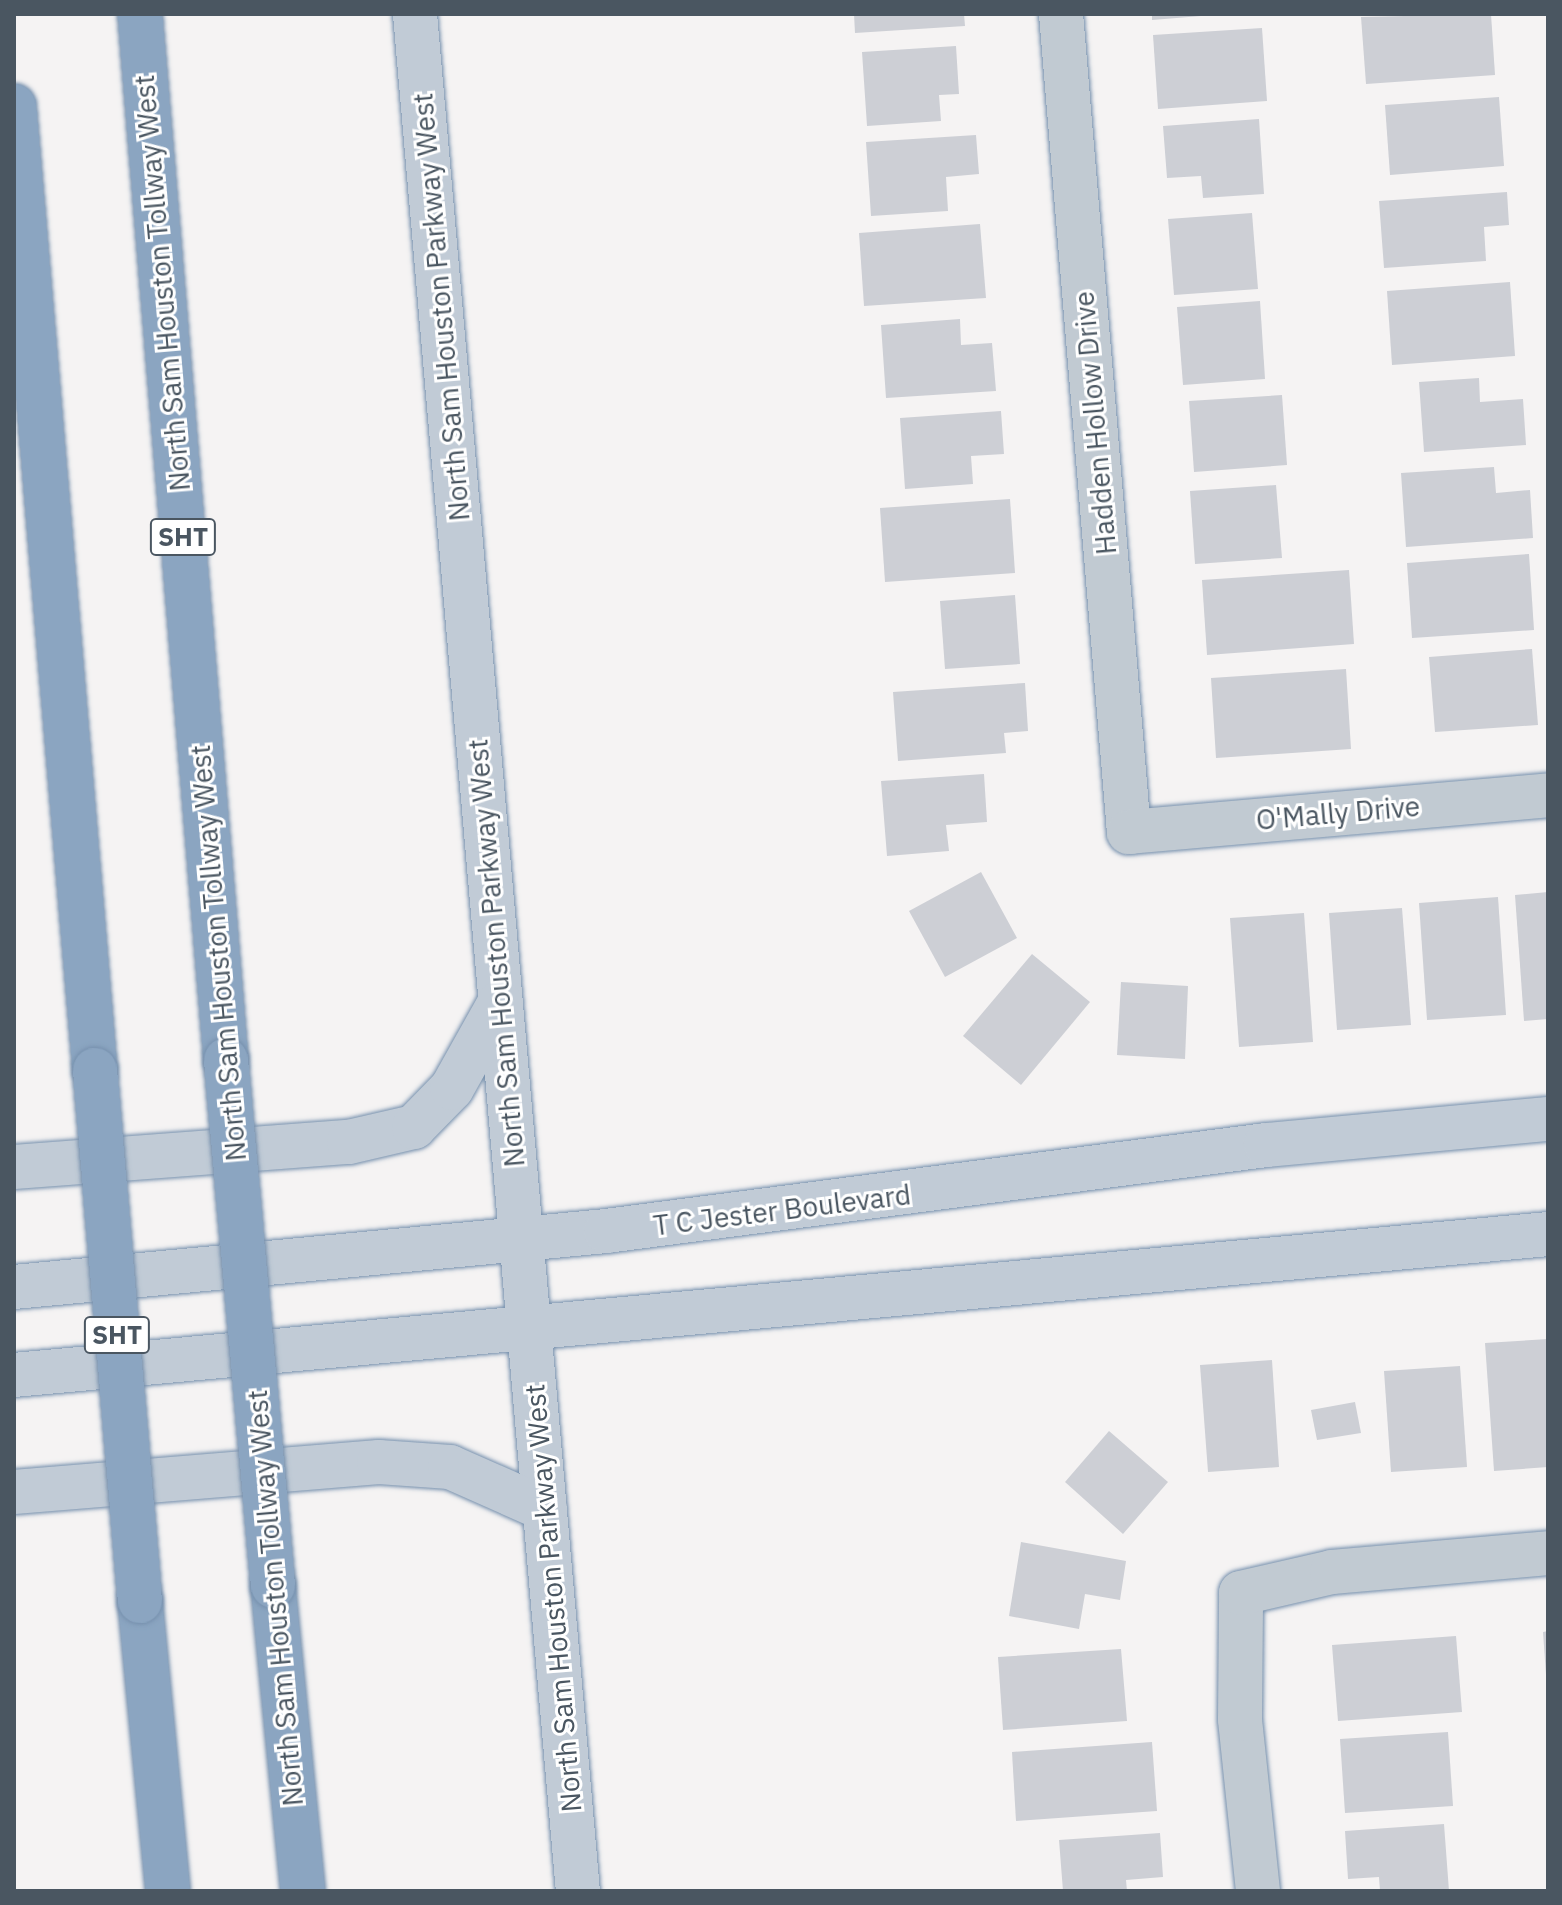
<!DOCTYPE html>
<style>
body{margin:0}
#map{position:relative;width:1562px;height:1905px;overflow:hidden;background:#f5f3f3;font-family:"IBM Plex Sans",sans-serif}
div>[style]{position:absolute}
.building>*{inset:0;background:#cdcfd5}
.roads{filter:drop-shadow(0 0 2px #7690ad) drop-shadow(0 0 2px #7690ad)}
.minor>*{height:44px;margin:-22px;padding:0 22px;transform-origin:22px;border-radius:22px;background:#c1cad2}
.secondary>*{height:44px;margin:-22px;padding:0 22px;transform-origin:22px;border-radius:22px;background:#c1cbd6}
.motorway>*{height:44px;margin:-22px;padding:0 22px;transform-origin:22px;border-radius:22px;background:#8ba5c1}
.bridges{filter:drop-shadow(0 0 2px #7690ad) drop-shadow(0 0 2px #7690ad)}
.motorway-bridge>*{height:44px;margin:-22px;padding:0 22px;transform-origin:22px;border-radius:22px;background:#8ba5c1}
span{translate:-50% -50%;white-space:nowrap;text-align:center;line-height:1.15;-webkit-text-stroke:6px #fff;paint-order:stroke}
.shield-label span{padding:2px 6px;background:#fff;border:2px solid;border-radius:6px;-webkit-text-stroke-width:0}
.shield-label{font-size:26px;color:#4a5661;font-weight:700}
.street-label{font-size:28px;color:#4a5661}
.frame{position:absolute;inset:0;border:16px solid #4a5661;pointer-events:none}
</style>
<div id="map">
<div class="building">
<div style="clip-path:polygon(854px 14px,964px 14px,965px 26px,855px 33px)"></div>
<div style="clip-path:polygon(1152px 14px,1201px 14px,1201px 16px,1152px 20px)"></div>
<div style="clip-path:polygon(1491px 14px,1495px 75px,1366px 84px,1361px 17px)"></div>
<div style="clip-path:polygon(1262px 28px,1267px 101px,1158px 109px,1153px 35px)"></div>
<div style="clip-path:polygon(956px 46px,959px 94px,939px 95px,941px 121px,867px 126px,862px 52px)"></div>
<div style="clip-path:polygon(1499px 97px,1504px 166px,1390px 175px,1385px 105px)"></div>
<div style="clip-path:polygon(1259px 119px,1264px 194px,1203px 198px,1201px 176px,1167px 178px,1163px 126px)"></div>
<div style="clip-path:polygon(976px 135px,979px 174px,946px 177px,948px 211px,871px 216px,866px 142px)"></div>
<div style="clip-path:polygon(1507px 192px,1509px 225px,1484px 227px,1486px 261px,1384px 268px,1379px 201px)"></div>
<div style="clip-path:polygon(1252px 213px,1258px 289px,1174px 295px,1168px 219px)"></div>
<div style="clip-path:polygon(980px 224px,986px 298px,864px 306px,859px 233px)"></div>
<div style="clip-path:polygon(1510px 282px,1515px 356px,1392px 365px,1387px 291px)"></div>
<div style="clip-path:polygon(1260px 301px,1265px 379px,1183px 385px,1177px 307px)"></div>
<div style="clip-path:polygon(960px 319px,961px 345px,992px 343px,996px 391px,886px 398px,881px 325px)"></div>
<div style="clip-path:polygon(1479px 378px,1480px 402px,1523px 399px,1526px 445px,1424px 452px,1419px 382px)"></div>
<div style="clip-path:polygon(1282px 395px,1287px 465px,1194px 472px,1189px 401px)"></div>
<div style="clip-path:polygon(1001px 411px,1004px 454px,971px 456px,973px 484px,905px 489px,900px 418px)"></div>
<div style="clip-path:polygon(1494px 467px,1496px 493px,1530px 490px,1533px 538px,1406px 547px,1401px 473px)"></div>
<div style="clip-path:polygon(1276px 485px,1282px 558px,1195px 564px,1190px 491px)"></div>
<div style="clip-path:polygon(1010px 499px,1015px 573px,885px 582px,880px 508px)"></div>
<div style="clip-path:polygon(1529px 554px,1534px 630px,1412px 638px,1407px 563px)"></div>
<div style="clip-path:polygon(1349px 570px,1354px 644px,1207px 655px,1202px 580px)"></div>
<div style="clip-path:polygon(1015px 595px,1020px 664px,945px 669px,940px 601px)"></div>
<div style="clip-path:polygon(1532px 649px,1538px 725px,1435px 732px,1429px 657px)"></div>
<div style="clip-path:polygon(1346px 669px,1351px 749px,1216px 758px,1211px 678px)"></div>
<div style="clip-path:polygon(1025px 683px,1028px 731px,1004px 733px,1006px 753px,898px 761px,893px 692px)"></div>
<div style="clip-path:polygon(984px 774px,987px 822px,946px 825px,949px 851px,887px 856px,881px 781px)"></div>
<div style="clip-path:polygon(981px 872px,1017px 938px,945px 977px,909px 911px)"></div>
<div style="clip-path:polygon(1548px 892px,1548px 1019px,1524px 1021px,1515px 895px)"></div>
<div style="clip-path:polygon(1498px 897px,1506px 1015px,1427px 1020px,1419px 903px)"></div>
<div style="clip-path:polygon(1402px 908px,1411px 1025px,1337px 1030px,1329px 913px)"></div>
<div style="clip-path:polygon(1304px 913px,1313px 1042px,1239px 1047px,1230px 918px)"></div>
<div style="clip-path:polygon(1032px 954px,1090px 1002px,1021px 1085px,963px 1036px)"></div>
<div style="clip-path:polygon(1121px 982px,1188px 986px,1185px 1059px,1117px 1055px)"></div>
<div style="clip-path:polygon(1548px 1339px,1548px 1467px,1494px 1471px,1485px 1343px)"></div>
<div style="clip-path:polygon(1272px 1360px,1279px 1467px,1208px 1472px,1200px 1365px)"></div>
<div style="clip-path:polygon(1460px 1366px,1467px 1467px,1391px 1472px,1384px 1371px)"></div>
<div style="clip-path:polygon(1355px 1402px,1361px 1433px,1317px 1440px,1311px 1410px)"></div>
<div style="clip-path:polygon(1109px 1431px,1168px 1482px,1123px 1534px,1065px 1482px)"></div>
<div style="clip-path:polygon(1021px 1542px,1126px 1561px,1120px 1600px,1085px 1594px,1079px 1629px,1009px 1616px)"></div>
<div style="clip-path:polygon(1548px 1631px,1548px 1675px,1546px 1675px,1543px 1632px)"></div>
<div style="clip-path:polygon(1456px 1636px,1462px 1712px,1338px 1721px,1332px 1645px)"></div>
<div style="clip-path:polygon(1121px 1649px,1127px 1721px,1003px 1730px,998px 1657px)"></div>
<div style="clip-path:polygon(1448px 1732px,1453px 1806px,1345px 1813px,1340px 1739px)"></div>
<div style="clip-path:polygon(1152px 1742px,1157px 1811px,1016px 1821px,1012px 1752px)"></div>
<div style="clip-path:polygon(1444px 1824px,1449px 1891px,1380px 1891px,1379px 1877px,1348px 1879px,1345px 1831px)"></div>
<div style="clip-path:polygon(1160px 1833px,1163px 1877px,1126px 1880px,1127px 1891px,1063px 1891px,1059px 1840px)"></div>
</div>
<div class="roads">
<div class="minor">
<div style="left:1061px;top:14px;width:821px;rotate:85.25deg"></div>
<div style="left:1129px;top:832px;width:421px;rotate:-5deg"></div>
<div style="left:1258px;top:1891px;width:173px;rotate:-96deg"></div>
<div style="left:1240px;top:1719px;width:126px;rotate:-89.5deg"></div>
<div style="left:1241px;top:1593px;width:93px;rotate:-13deg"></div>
<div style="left:1332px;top:1572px;width:217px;rotate:-5deg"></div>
</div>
<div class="secondary">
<div style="left:415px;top:14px;width:1884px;rotate:85.04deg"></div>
<div style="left:14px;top:1167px;width:336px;rotate:-4.3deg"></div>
<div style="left:349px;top:1142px;width:67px;rotate:-13deg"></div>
<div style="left:414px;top:1127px;width:54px;rotate:-45.7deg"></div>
<div style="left:452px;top:1088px;width:98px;rotate:-60.8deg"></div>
<div style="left:14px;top:1287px;width:595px;rotate:-5.4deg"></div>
<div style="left:606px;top:1231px;width:666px;rotate:-7.42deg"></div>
<div style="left:1266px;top:1145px;width:283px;rotate:-5.3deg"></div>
<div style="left:14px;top:1375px;width:1540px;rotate:-5.25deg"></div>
<div style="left:14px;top:1492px;width:366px;rotate:-4.7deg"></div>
<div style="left:379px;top:1462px;width:71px;rotate:4deg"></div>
<div style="left:450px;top:1467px;width:104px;rotate:23.9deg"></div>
</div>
<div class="motorway">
<div style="left:140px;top:14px;width:1050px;rotate:85.3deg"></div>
<div style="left:14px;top:106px;width:967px;rotate:85.2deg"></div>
<div style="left:273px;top:1586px;width:306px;rotate:84.4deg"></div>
<div style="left:140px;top:1601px;width:291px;rotate:84.5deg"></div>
</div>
</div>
<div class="bridges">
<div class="motorway-bridge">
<div style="left:226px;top:1060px;width:528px;rotate:84.89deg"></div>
<div style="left:95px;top:1070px;width:533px;rotate:85.16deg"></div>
</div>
</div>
<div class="shield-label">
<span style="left:183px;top:537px">SHT</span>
<span style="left:117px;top:1335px">SHT</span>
</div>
<div class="street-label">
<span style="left:162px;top:283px;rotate:-95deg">North Sam Houston Tollway West</span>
<span style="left:441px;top:307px;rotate:-95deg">North Sam Houston Parkway West</span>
<span style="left:1095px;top:423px;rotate:-95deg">Hadden Hollow Drive</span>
<span style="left:1338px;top:813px;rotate:-5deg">O'Mally Drive</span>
<span style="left:218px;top:953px;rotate:-95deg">North Sam Houston Tollway West</span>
<span style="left:496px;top:953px;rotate:-95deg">North Sam Houston Parkway West</span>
<span style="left:782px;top:1210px;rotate:-7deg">T C Jester Boulevard</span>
<span style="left:275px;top:1598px;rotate:-95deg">North Sam Houston Tollway West</span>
<span style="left:553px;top:1598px;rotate:-95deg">North Sam Houston Parkway West</span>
</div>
<div class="frame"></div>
</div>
